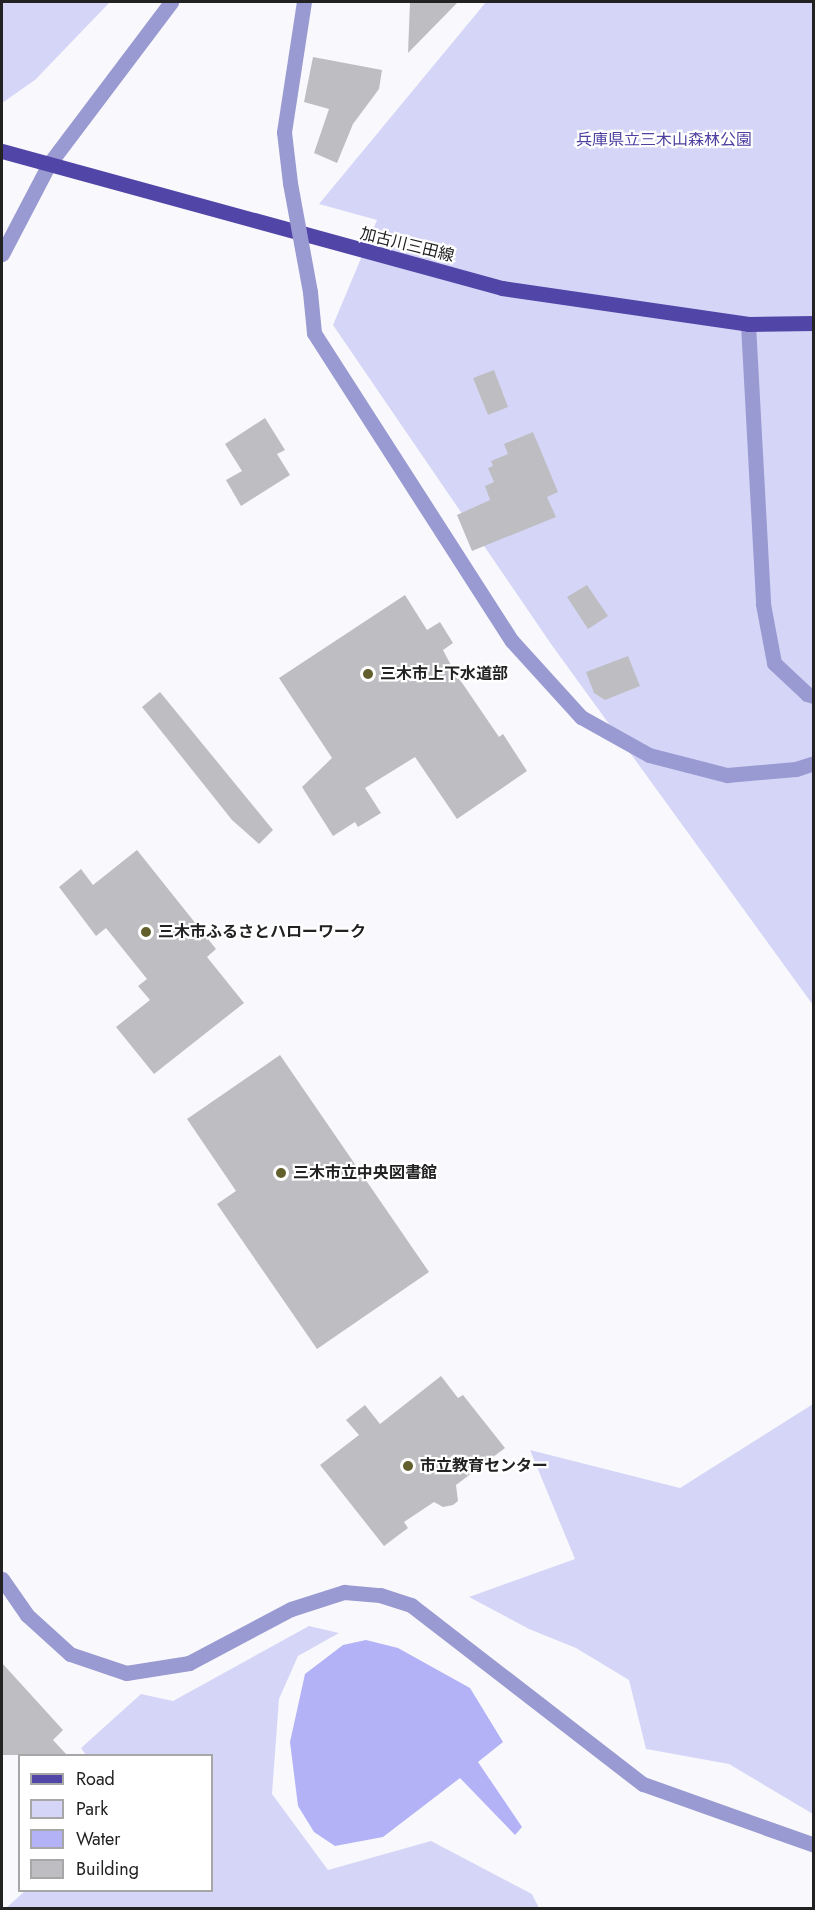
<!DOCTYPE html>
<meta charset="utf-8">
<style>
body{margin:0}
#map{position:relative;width:815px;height:1910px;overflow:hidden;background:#f9f9fd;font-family:Jost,"Noto Sans JP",sans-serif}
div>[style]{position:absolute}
.green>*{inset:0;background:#d5d6f7}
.water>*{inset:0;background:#b3b2f6}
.building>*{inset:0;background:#bebec2}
.minor>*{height:15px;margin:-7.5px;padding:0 7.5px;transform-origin:7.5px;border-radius:7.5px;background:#9a9ad2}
.major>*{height:15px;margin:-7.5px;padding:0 7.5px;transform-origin:7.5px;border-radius:7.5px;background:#5245a8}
.minor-bridge>*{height:15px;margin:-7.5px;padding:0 7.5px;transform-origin:7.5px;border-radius:7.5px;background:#9a9ad2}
.dots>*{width:16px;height:16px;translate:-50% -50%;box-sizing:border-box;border:3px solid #fff;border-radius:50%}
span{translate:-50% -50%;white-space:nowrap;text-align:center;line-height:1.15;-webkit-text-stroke:4.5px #fff;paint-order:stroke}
.park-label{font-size:16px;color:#4d40a0}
.street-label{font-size:16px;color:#222223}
.poi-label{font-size:16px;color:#222223;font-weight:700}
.left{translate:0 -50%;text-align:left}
.frame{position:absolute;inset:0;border:3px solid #222223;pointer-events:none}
.legend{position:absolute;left:18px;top:1754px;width:195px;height:138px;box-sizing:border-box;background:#fff;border:2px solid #a7a7a7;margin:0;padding:8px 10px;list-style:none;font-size:18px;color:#222223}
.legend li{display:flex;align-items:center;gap:12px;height:30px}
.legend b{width:30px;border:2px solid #a7a7a7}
</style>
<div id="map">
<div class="green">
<div style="clip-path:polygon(2px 2px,110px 2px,35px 80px,2px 103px)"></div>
<div style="clip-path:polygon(486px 2px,813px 2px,813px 1005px,551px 644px,333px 325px,377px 220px,319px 204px)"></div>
<div style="clip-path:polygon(813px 1404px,813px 1814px,729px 1764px,646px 1749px,629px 1680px,576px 1648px,529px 1629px,469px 1597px,575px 1559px,530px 1450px,680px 1488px)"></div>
<div style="clip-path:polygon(309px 1626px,339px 1633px,298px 1656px,279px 1699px,272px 1794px,328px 1870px,431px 1841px,532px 1894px,539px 1908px,6px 1908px,25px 1891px,212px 1890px,212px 1756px,86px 1755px,81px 1748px,141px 1694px,173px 1701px)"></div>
</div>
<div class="water">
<div style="clip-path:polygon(366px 1640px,398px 1648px,470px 1688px,503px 1742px,478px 1762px,522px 1827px,515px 1835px,460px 1778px,383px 1837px,335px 1846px,314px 1832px,298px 1806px,290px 1742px,305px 1674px,343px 1645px)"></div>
</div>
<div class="building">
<div style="clip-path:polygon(410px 2px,458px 2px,408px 53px)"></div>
<div style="clip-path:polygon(313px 57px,382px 70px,379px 89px,353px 124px,337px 163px,314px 153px,329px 109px,304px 102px)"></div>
<div style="clip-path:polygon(494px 370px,508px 407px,488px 415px,473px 378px)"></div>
<div style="clip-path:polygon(265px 418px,285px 450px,277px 454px,290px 475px,241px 506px,226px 480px,242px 471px,225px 444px)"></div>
<div style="clip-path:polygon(533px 432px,558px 492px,547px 497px,556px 517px,472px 551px,457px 515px,490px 500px,485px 486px,494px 482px,488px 468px,493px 466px,491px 461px,508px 454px,504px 444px)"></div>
<div style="clip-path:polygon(587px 585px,608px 616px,588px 629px,567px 597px)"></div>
<div style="clip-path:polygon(405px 595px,427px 630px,440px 622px,453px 643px,443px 650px,454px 671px,499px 737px,503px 734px,527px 771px,457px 819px,415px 757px,365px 788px,381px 813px,358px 827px,355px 822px,333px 836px,302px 787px,332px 758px,279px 678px)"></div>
<div style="clip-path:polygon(628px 656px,640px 686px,605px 700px,594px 693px,586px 672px)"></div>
<div style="clip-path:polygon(160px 692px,273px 830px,259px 844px,232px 820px,142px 707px)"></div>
<div style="clip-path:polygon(137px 850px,216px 949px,207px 957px,244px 1003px,154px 1074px,116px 1027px,150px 1000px,138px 986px,147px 979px,106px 928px,96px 936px,59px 887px,81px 869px,93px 885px)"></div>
<div style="clip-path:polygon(280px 1055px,429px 1272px,317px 1349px,217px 1204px,236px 1191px,187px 1119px)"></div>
<div style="clip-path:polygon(441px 1376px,458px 1398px,463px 1395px,505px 1448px,456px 1485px,458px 1501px,453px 1505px,443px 1507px,434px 1502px,404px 1522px,408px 1528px,384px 1546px,320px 1465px,359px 1435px,346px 1420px,365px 1405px,380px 1424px)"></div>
<div style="clip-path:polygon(2px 1663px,63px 1730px,53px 1740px,67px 1755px,2px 1755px)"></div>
</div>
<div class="minor">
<div style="left:290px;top:183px;width:51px;rotate:-96.7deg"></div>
<div style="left:284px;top:132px;width:132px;rotate:-81.3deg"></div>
<div style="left:2px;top:254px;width:102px;rotate:-62.4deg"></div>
<div style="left:49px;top:164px;width:203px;rotate:-53deg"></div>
<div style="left:310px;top:292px;width:41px;rotate:84.4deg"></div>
<div style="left:314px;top:333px;width:366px;rotate:57.3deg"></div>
<div style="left:512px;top:641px;width:103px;rotate:47.8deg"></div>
<div style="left:581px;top:717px;width:78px;rotate:29.2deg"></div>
<div style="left:649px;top:755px;width:81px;rotate:14.4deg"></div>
<div style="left:727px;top:775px;width:69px;rotate:-5deg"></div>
<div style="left:796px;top:769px;width:19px;rotate:-18deg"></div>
<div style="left:748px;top:324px;width:280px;rotate:86.9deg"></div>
<div style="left:763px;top:604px;width:60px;rotate:79.4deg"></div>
<div style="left:774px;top:663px;width:45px;rotate:43.2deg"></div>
<div style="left:807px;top:694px;width:7px;rotate:16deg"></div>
<div style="left:2px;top:1579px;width:44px;rotate:55.2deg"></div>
<div style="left:27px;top:1615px;width:58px;rotate:42.2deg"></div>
<div style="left:70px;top:1654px;width:59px;rotate:18.7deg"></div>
<div style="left:126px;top:1673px;width:64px;rotate:-9deg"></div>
<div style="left:189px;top:1663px;width:115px;rotate:-27.9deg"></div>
<div style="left:291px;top:1609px;width:56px;rotate:-17.8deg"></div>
<div style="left:344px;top:1592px;width:36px;rotate:5deg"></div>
<div style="left:380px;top:1595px;width:33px;rotate:18deg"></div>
<div style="left:411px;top:1605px;width:293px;rotate:37.7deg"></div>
<div style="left:643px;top:1784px;width:182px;rotate:19.6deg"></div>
</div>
<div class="major">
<div style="left:2px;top:151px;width:518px;rotate:15.32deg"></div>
<div style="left:502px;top:288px;width:249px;rotate:8.3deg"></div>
<div style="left:748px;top:324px;width:66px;rotate:-0.9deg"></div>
</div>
<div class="minor-bridge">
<div style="left:290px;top:183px;width:111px;rotate:79.6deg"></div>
</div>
<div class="dots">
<div style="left:368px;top:674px;background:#635f2c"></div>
<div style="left:146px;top:932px;background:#635f2c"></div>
<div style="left:281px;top:1173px;background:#635f2c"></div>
<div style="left:408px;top:1466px;background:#635f2c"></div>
</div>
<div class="park-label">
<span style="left:664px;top:140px">兵庫県立三木山森林公園</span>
</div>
<div class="street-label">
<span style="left:407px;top:245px;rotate:14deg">加古川三田線</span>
</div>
<div class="poi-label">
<span class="left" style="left:380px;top:674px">三木市上下水道部</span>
<span class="left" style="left:158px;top:932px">三木市ふるさとハローワーク</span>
<span class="left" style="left:293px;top:1173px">三木市立中央図書館</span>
<span class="left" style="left:420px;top:1466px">市立教育センター</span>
</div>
<div class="frame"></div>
<ul class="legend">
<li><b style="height:8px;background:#5245a8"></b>Road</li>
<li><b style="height:16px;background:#d5d6f7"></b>Park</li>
<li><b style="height:16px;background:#b3b2f6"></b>Water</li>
<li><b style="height:16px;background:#bebec2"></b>Building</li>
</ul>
</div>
